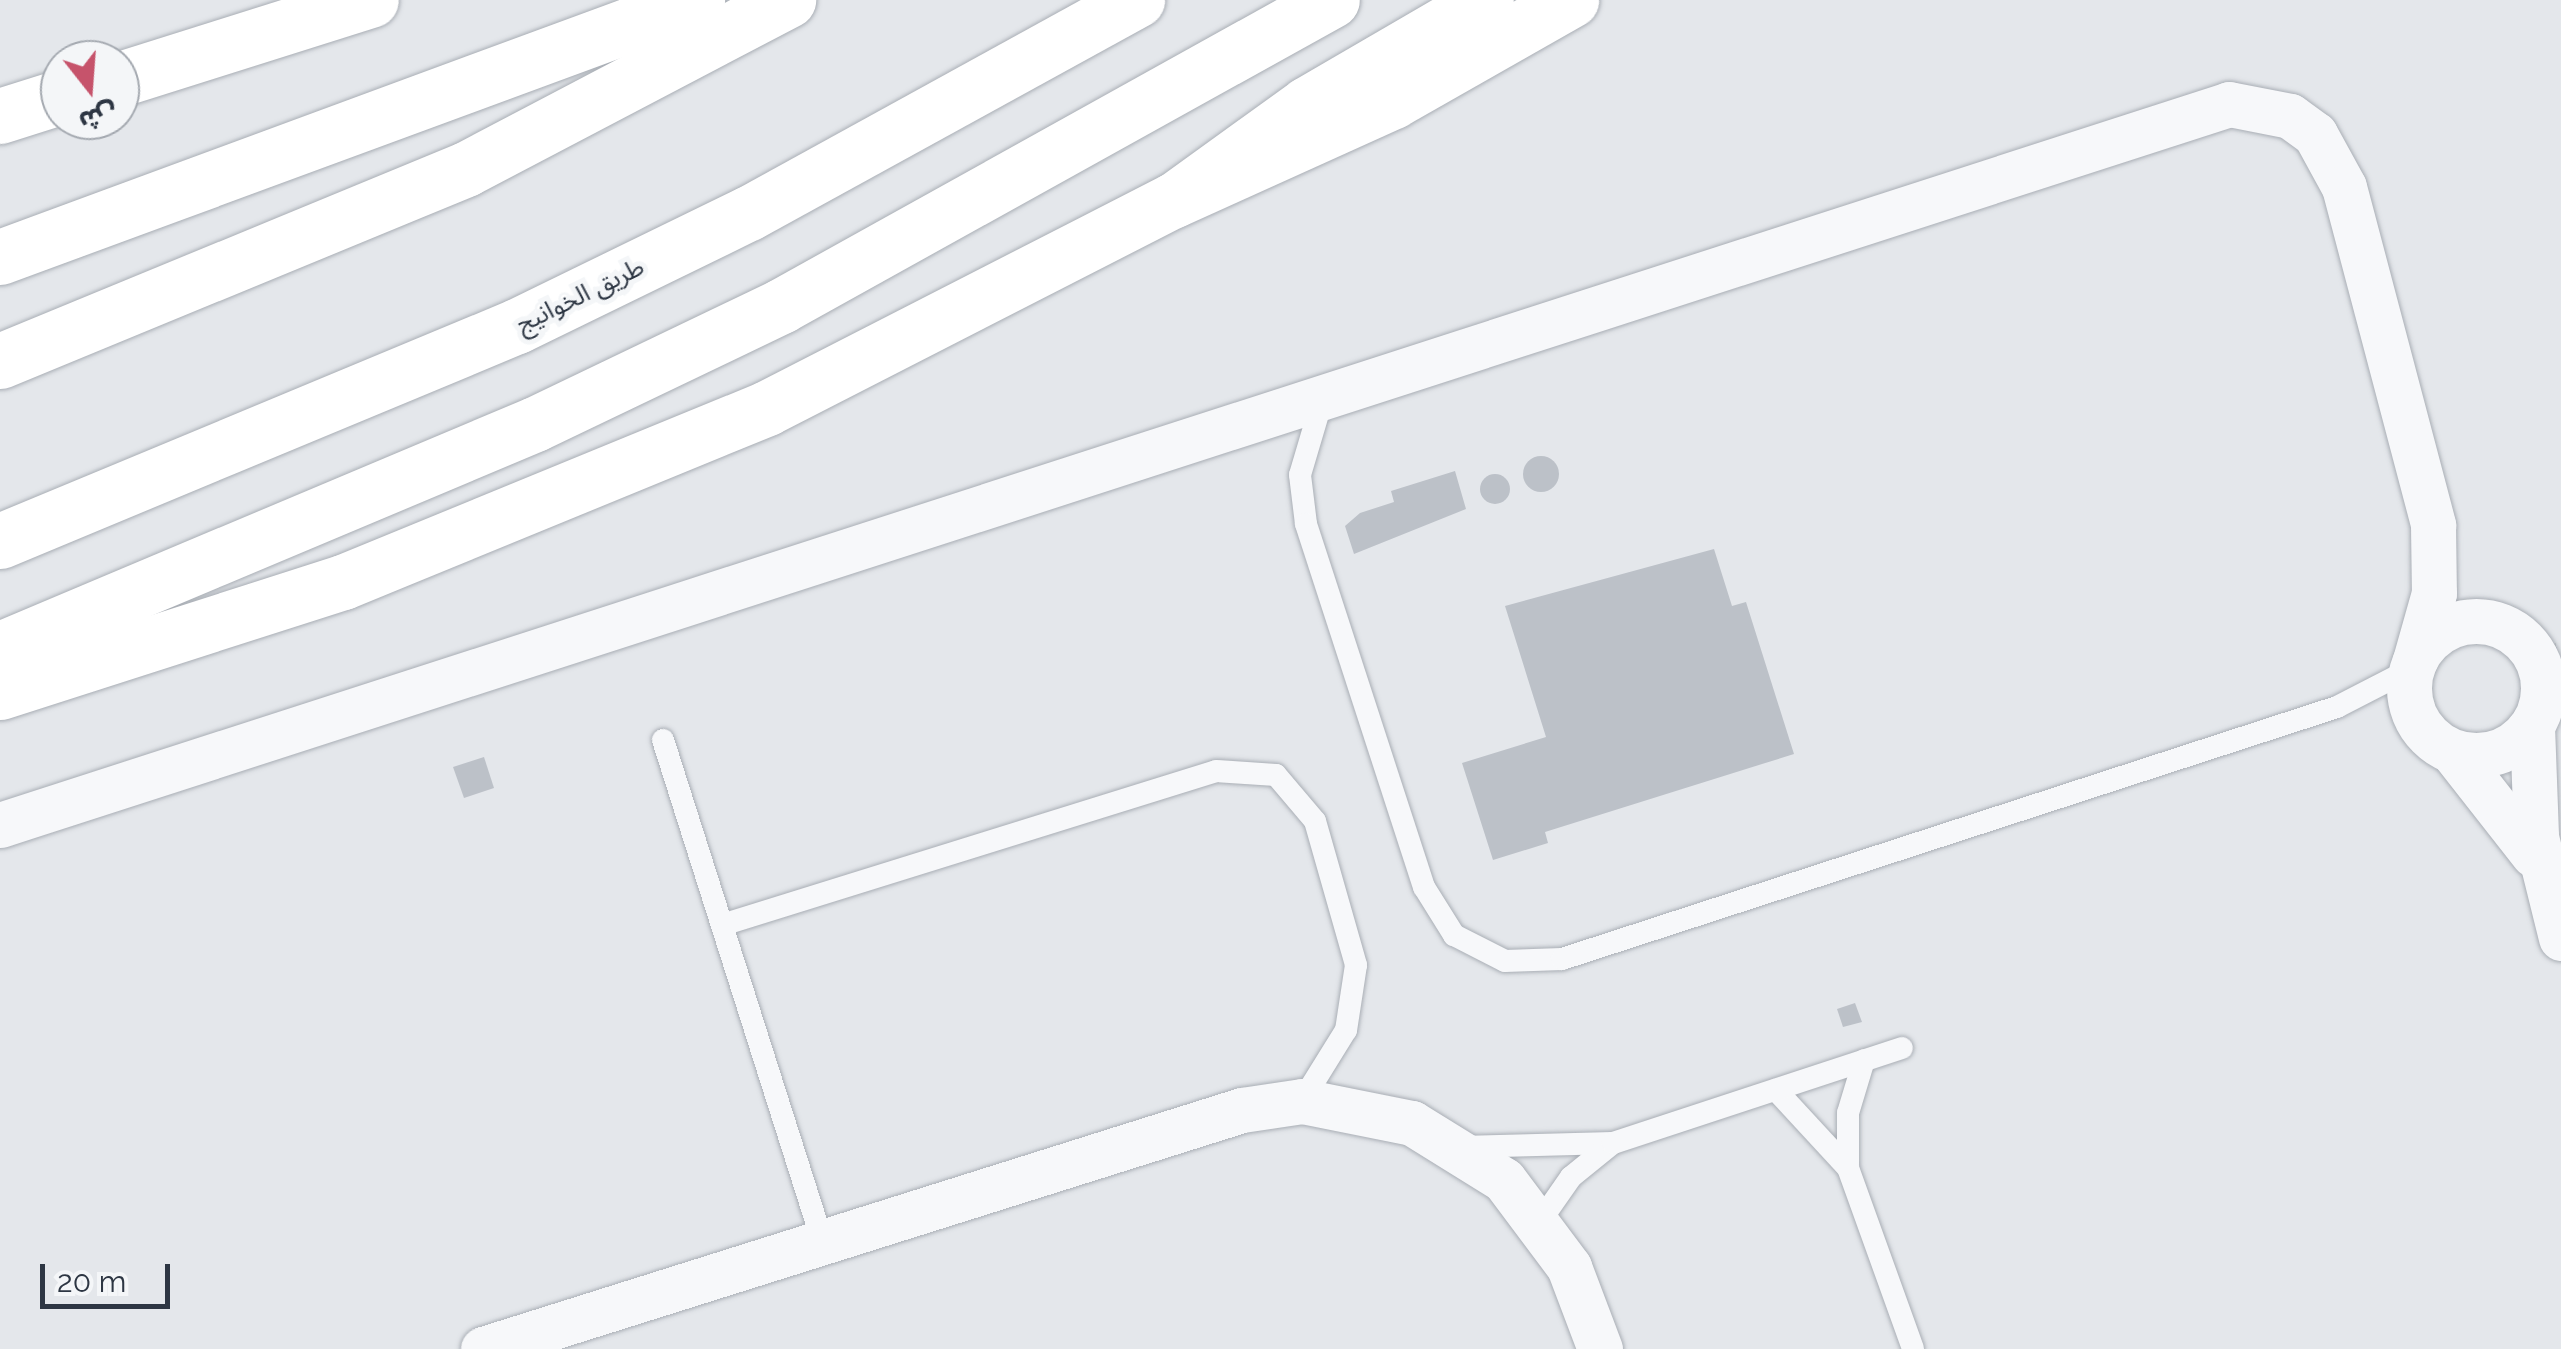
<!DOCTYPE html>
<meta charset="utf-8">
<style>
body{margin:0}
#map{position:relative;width:2561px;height:1349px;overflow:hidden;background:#e4e7eb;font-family:Raleway,"Noto Sans Arabic",sans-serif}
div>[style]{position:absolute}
.building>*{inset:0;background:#bcc1c8}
.round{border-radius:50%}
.path>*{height:6px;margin-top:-3px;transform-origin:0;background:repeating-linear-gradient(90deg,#babec3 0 8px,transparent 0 16px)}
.roads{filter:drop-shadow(0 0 2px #a9aeb5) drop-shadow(0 0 2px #a9aeb5)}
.lane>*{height:22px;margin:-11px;padding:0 11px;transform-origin:11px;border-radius:11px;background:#f7f8fa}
.street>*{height:45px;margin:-22.5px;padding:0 22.5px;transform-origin:22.5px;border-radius:22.5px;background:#f7f8fa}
.street>.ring{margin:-22.5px;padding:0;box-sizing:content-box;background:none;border:45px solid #f7f8fa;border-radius:50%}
.primary>*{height:55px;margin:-27.5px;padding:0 27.5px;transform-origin:27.5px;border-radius:27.5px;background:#fff}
.highway>*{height:55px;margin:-27.5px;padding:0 27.5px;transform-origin:27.5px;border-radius:27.5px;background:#fff}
span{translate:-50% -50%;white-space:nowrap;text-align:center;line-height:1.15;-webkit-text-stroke:10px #f4f6f8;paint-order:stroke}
.street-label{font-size:25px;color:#2d3643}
.north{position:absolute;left:40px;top:40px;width:100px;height:100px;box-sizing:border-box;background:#f4f6f8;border:2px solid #a4a9b0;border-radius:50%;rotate:163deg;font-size:28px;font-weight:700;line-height:40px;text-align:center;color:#2d3643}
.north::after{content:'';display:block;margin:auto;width:35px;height:45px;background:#c6536b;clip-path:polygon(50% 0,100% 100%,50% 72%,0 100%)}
.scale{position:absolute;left:40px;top:1264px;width:130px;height:45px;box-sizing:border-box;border:5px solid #2d3643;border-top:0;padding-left:12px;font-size:30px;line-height:35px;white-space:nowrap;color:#2d3643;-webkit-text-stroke:8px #f4f6f8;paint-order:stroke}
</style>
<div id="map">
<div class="building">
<div class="round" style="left:1523px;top:456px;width:36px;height:36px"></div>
<div style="clip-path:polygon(1455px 471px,1466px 509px,1354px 554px,1345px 526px,1360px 513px,1394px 502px,1391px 491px)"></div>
<div class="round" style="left:1480px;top:474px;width:30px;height:30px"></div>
<div style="clip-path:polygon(1714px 549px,1732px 606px,1746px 602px,1794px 754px,1545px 832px,1548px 843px,1493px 860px,1462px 763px,1546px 737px,1505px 606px)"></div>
<div style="clip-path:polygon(484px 757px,494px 788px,464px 798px,453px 767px)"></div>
<div style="clip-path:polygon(1855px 1003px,1862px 1022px,1843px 1027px,1837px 1009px)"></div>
</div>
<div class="path">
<div style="left:2533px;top:652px;width:29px;rotate:-14deg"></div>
</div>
<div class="roads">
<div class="lane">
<div style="left:1321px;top:404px;width:74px;rotate:106.5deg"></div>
<div style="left:1300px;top:475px;width:49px;rotate:83deg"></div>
<div style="left:1306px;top:524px;width:382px;rotate:72deg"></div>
<div style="left:1424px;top:887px;width:57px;rotate:58deg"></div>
<div style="left:1454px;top:935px;width:57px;rotate:27deg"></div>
<div style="left:1505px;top:961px;width:57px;rotate:-2deg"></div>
<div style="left:1562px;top:959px;width:815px;rotate:-18.01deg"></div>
<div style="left:2337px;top:707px;width:83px;rotate:-27.2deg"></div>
<div style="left:663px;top:740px;width:525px;rotate:72.36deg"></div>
<div style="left:722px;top:925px;width:517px;rotate:-17.31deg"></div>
<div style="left:1216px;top:771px;width:60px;rotate:3.8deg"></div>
<div style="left:1276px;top:775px;width:60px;rotate:49.7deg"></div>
<div style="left:1315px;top:821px;width:150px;rotate:74.1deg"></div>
<div style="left:1356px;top:965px;width:66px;rotate:98.7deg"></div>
<div style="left:1346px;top:1030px;width:84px;rotate:121.8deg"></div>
<div style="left:1776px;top:1090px;width:106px;rotate:47.3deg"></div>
<div style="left:1848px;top:1168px;width:192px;rotate:70.2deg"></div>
<div style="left:1461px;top:1147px;width:152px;rotate:-1.5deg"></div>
<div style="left:1848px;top:1164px;width:51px;rotate:-90deg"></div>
<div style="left:1848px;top:1113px;width:55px;rotate:-73.2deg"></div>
<div style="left:1541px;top:1220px;width:52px;rotate:-55.1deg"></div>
<div style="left:1571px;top:1177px;width:54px;rotate:-39deg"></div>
<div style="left:1613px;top:1143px;width:304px;rotate:-18.2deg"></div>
</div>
<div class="street">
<div class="ring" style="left:2409px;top:621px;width:89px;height:89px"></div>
<div style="left:2532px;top:726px;width:111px;rotate:87.9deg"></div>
<div style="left:2536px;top:837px;width:104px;rotate:76.1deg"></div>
<div style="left:2453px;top:752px;width:130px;rotate:51.9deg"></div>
<div style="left:0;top:825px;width:2343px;rotate:-17.92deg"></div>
<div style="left:2229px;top:104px;width:62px;rotate:11.1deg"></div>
<div style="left:2290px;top:116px;width:31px;rotate:36deg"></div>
<div style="left:2315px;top:134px;width:60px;rotate:61.3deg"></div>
<div style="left:2344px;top:187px;width:350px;rotate:75.2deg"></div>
<div style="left:2433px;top:525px;width:68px;rotate:89.2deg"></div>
<div style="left:2434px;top:593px;width:70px;rotate:105.8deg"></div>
<div style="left:483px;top:1349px;width:796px;rotate:-17.48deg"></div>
<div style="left:1242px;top:1110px;width:61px;rotate:-8.5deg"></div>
<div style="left:1302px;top:1101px;width:112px;rotate:11.3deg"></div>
<div style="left:1412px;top:1123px;width:108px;rotate:31.8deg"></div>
<div style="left:1504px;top:1180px;width:109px;rotate:53.2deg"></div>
<div style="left:1569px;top:1267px;width:88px;rotate:69.3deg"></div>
</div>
<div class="primary">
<div style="left:120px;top:79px;width:263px;rotate:-17.5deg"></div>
<div style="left:0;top:116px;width:63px;rotate:-17.6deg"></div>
<div style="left:0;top:649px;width:580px;rotate:-22.81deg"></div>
<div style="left:535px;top:424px;width:273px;rotate:-25.6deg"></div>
<div style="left:781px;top:306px;width:630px;rotate:-29.05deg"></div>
<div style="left:0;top:692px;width:360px;rotate:-17.8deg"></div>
<div style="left:343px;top:582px;width:458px;rotate:-22.3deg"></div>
<div style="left:767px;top:408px;width:457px;rotate:-27.1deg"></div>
<div style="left:1174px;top:200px;width:164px;rotate:-35.8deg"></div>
<div style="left:1307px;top:104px;width:207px;rotate:-30.2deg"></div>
</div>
<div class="highway">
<div style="left:1174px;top:200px;width:240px;rotate:-24.3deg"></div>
<div style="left:1393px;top:101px;width:205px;rotate:-29.6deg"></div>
<div style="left:0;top:257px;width:743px;rotate:-20.24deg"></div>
<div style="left:0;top:361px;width:504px;rotate:-22.39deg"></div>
<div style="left:466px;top:169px;width:364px;rotate:-27.7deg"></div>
<div style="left:0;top:541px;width:560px;rotate:-22.58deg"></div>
<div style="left:517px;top:326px;width:258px;rotate:-26deg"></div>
<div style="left:749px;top:213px;width:443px;rotate:-28.8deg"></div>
</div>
</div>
<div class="street-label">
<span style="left:580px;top:295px;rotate:-26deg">طريق الخوانيج</span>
</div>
<div class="north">ش</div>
<div class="scale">20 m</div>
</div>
